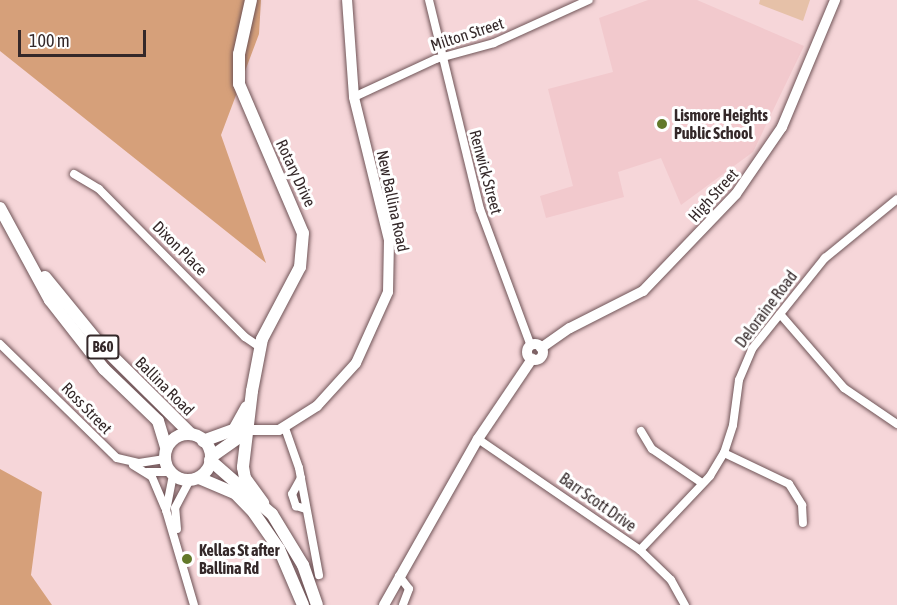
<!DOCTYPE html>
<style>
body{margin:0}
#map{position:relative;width:897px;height:605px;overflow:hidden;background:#f6d6d9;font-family:"Asap Condensed",sans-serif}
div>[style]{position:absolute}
.built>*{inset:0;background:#f2c9cd}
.green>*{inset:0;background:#e6c1a8}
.forest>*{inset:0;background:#d6a07a}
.roads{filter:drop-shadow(0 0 2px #6f5457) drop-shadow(0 0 2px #6f5457)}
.minor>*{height:8px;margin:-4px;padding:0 4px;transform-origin:4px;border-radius:4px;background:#fff}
.tertiary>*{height:10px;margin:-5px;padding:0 5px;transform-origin:5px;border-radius:5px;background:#fff}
.tertiary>.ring{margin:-5px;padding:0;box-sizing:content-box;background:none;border:10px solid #fff;border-radius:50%}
.secondary>*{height:12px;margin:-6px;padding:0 6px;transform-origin:6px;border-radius:6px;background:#fff}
.primary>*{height:12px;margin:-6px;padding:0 6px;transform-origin:6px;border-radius:6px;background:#fff}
.primary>.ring{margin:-6px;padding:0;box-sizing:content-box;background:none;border:12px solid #fff;border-radius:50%}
.dots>*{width:16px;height:16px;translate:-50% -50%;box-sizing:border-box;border:3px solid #fff;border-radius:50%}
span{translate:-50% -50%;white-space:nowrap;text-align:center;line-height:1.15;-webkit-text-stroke:6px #fff;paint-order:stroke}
.shield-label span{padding:2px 4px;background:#fff;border:2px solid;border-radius:4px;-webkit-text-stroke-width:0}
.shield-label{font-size:15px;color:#342829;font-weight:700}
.street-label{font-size:16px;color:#342829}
.poi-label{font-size:16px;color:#342829;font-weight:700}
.left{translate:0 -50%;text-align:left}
.scale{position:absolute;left:18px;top:30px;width:128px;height:27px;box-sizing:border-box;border:3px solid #342829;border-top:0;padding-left:8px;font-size:18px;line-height:21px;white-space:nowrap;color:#342829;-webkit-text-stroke:4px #fff;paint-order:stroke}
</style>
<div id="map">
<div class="built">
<div style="clip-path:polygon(648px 0,697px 0,804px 46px,753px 152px,681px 205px,661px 158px,618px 172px,624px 197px,546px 218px,540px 196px,573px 186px,548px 89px,613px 72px,599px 18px)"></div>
</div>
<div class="green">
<div style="clip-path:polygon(760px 0,810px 0,803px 21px,759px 4px)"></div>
</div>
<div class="forest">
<div style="clip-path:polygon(0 0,261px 0,259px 34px,221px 135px,266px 263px,0 51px)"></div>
<div style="clip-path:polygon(0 469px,42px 492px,31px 575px,52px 605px,0 605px)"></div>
</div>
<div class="roads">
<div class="minor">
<div style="left:429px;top:0;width:215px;rotate:76.3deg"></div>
<div style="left:480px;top:209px;width:146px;rotate:69.6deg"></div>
<div style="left:354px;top:97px;width:90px;rotate:-24.9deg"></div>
<div style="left:436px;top:59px;width:60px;rotate:-15.4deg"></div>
<div style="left:494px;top:43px;width:104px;rotate:-24.4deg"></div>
<div style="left:74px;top:174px;width:29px;rotate:31deg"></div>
<div style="left:99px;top:189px;width:208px;rotate:45.4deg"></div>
<div style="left:245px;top:337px;width:18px;rotate:34deg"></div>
<div style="left:780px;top:314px;width:98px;rotate:49.1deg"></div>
<div style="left:844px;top:388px;width:64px;rotate:34.2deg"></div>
<div style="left:0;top:344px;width:163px;rotate:44.3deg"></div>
<div style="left:117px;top:458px;width:23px;rotate:13deg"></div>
<div style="left:139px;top:463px;width:26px;rotate:-9deg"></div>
<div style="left:285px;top:428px;width:42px;rotate:70.7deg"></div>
<div style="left:299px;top:468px;width:109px;rotate:79.4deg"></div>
<div style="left:641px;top:431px;width:21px;rotate:59deg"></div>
<div style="left:652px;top:449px;width:60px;rotate:34.2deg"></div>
<div style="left:478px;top:439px;width:196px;rotate:34.4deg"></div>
<div style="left:640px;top:550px;width:43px;rotate:44.1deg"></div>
<div style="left:671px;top:580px;width:29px;rotate:61deg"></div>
<div style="left:724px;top:453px;width:72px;rotate:25.5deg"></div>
<div style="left:789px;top:484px;width:25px;rotate:58deg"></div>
<div style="left:802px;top:505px;width:18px;rotate:87deg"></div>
<div style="left:133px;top:465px;width:22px;rotate:32deg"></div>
<div style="left:152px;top:477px;width:33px;rotate:67deg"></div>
<div style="left:147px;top:472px;width:23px"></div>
<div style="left:173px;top:475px;width:36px;rotate:101deg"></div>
<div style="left:166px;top:510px;width:99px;rotate:73.6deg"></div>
<div style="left:301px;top:478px;width:18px;rotate:119deg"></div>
<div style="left:292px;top:494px;width:13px;rotate:72deg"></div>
<div style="left:296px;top:506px;width:10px;rotate:17deg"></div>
<div style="left:177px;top:529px;width:21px;rotate:-95deg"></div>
<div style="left:175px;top:508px;width:32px;rotate:-62deg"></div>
<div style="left:640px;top:550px;width:102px;rotate:-46.6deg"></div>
<div style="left:710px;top:476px;width:27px;rotate:-59deg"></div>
<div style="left:724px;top:453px;width:29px;rotate:-72deg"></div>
<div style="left:733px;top:425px;width:45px;rotate:-82.4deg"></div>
<div style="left:739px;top:380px;width:34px;rotate:-67deg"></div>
<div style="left:752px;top:349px;width:117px;rotate:-51.3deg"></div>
<div style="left:825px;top:258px;width:93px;rotate:-39.3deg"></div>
<div style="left:399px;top:576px;width:16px;rotate:52deg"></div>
<div style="left:409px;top:589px;width:17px;rotate:111deg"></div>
</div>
<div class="tertiary">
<div class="ring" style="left:527px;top:344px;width:6px;height:6px"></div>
<div style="left:541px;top:348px;width:35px;rotate:-35deg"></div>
<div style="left:570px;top:328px;width:82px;rotate:-26.9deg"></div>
<div style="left:643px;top:291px;width:134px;rotate:-46.2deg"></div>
<div style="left:736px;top:194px;width:81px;rotate:-55.5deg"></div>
<div style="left:782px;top:127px;width:138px;rotate:-67.3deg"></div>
<div style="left:240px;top:430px;width:39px"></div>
<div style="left:279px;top:430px;width:45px;rotate:-32.3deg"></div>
<div style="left:317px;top:406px;width:58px;rotate:-47.8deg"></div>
<div style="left:356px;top:363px;width:78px;rotate:-65.7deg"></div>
<div style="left:388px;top:292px;width:52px;rotate:-88.9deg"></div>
<div style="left:389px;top:240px;width:147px;rotate:-103.8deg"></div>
<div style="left:354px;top:97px;width:97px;rotate:-94.1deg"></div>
<div style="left:384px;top:605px;width:191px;rotate:-60.5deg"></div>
<div style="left:478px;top:439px;width:97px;rotate:-56deg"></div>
</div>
<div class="secondary">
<div style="left:251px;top:0;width:55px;rotate:102.5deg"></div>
<div style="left:239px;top:54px;width:30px;rotate:90deg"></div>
<div style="left:239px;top:84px;width:162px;rotate:66.8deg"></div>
<div style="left:303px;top:233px;width:34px;rotate:95deg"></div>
<div style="left:300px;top:267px;width:81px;rotate:117.8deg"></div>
<div style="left:262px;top:339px;width:53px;rotate:100.9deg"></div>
<div style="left:252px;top:391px;width:77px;rotate:96.8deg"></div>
<div style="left:243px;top:467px;width:11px;rotate:80deg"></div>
<div style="left:245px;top:478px;width:31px;rotate:54deg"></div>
<div style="left:203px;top:441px;width:33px;rotate:-20deg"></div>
<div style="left:234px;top:430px;width:26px;rotate:-61deg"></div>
<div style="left:211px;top:457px;width:45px;rotate:-35.1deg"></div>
</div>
<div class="primary">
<div style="left:0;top:208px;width:105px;rotate:61.5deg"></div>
<div style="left:50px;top:300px;width:88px;rotate:52deg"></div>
<div style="left:104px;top:369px;width:75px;rotate:43.9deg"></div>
<div style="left:158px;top:421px;width:28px;rotate:73deg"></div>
<div style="left:45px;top:277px;width:84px;rotate:50.8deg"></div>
<div style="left:98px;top:342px;width:131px;rotate:44.7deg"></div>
<div class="ring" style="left:165px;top:434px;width:34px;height:34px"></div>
<div style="left:210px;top:460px;width:82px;rotate:41.1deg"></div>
<div style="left:272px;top:514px;width:60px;rotate:58.7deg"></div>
<div style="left:303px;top:565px;width:42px;rotate:70.7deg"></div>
<div style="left:199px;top:478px;width:39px;rotate:23deg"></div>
<div style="left:235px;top:493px;width:28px;rotate:46deg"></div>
<div style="left:254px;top:513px;width:44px;rotate:55.2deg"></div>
<div style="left:279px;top:549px;width:61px;rotate:66.8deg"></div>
</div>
</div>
<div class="dots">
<div style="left:662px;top:124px;background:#63792a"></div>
<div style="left:187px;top:559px;background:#63792a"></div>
</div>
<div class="shield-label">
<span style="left:103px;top:347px">B60</span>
</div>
<div class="street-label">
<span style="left:467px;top:34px;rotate:-18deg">Milton Street</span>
<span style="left:486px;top:172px;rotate:75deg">Renwick Street</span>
<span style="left:296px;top:173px;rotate:65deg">Rotary Drive</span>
<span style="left:713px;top:195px;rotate:-48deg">High Street</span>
<span style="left:393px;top:201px;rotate:78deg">New Ballina Road</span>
<span style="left:180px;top:248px;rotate:45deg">Dixon Place</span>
<span style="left:766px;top:309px;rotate:-53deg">Deloraine Road</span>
<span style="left:165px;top:386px;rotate:45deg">Ballina Road</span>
<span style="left:87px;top:408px;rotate:46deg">Ross Street</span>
<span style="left:598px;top:502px;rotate:35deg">Barr Scott Drive</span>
</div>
<div class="poi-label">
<span class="left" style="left:674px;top:124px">Lismore Heights<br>Public School</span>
<span class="left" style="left:199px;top:559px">Kellas St after<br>Ballina Rd</span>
</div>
<div class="scale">100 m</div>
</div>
